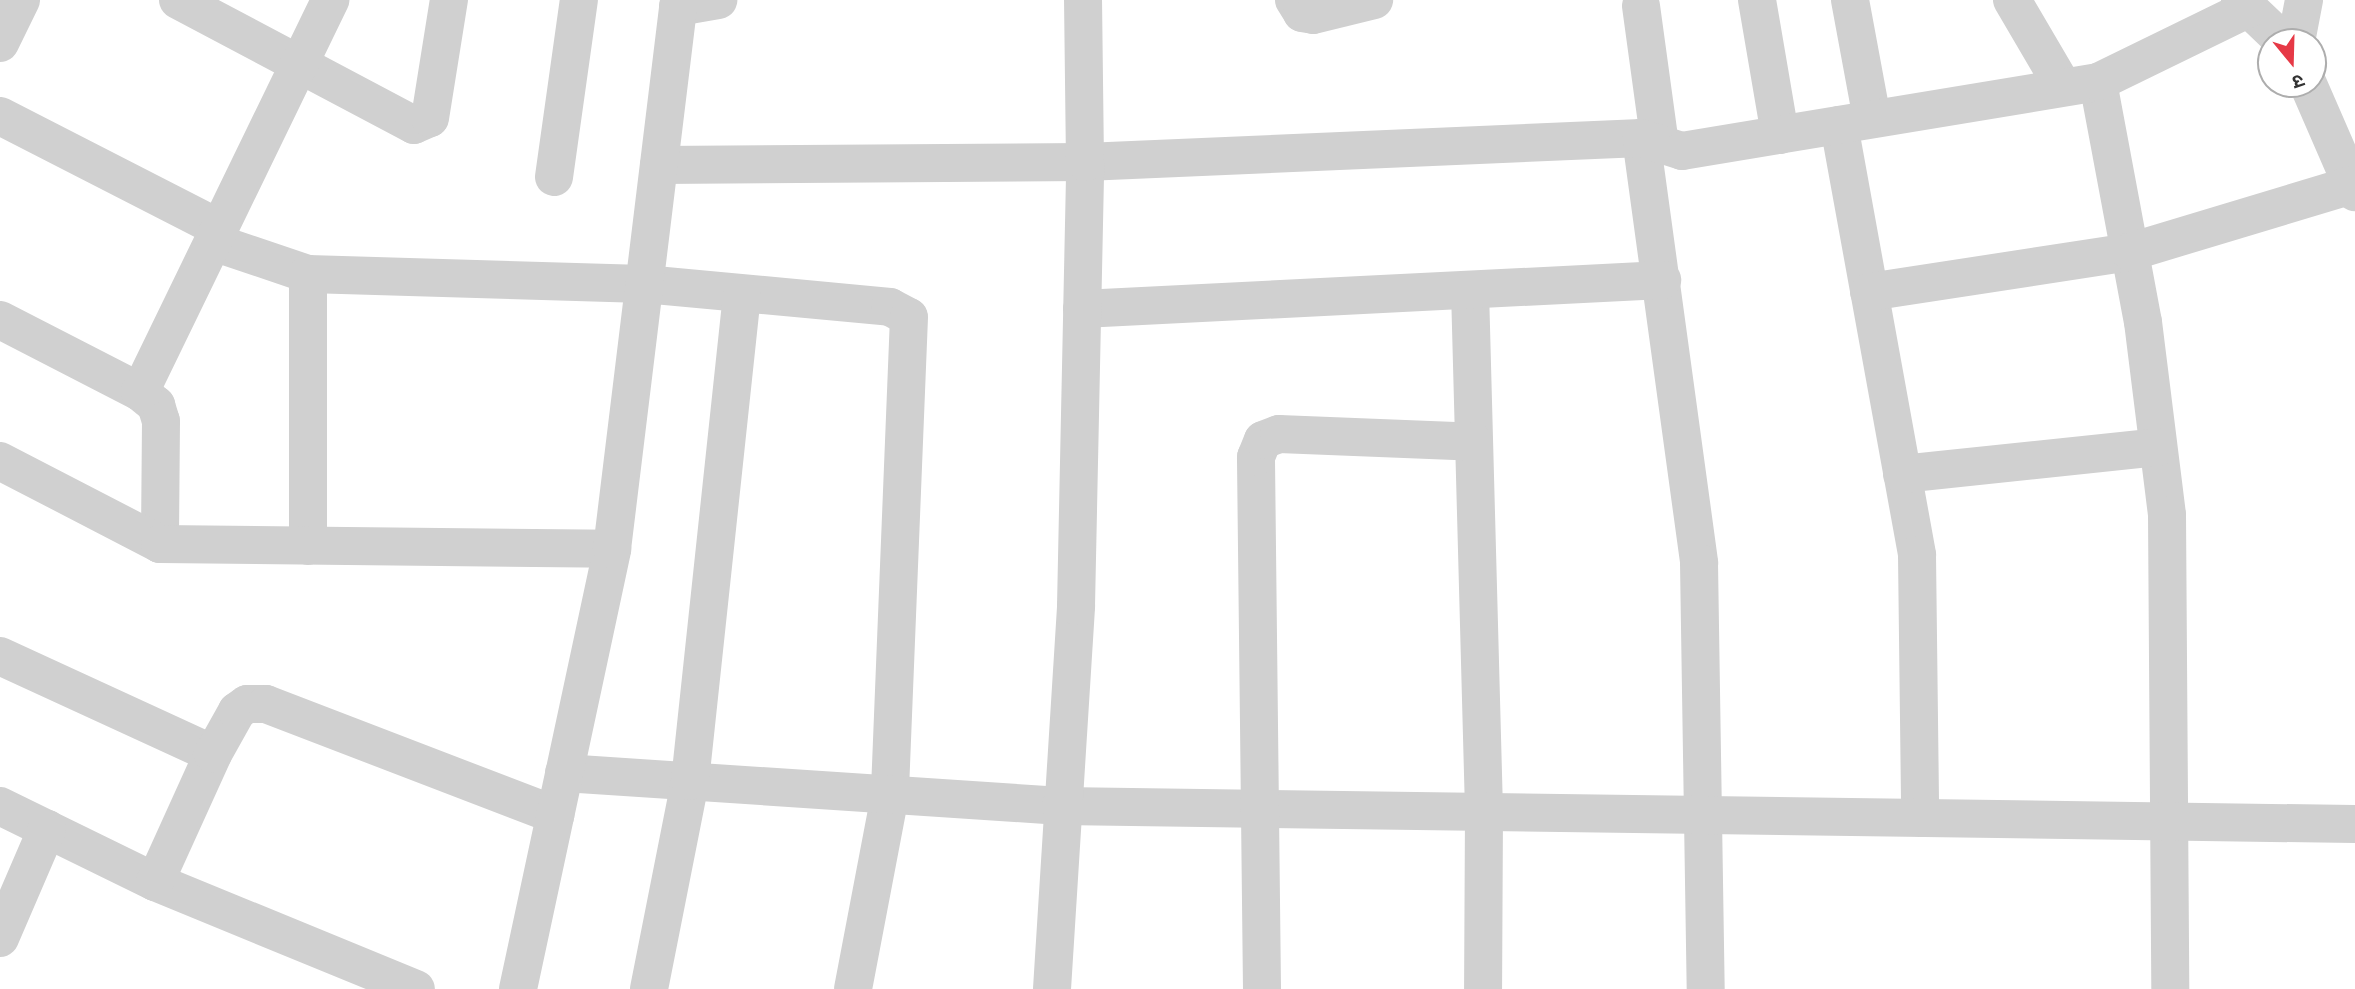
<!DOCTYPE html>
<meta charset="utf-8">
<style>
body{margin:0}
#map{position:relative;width:2355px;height:989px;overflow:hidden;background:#fff;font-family:Rubik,"Noto Sans Devanagari",sans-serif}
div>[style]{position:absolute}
.minor>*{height:38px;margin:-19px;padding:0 19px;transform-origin:19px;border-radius:19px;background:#d0d0d0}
span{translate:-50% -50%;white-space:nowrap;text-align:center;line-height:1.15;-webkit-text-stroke:7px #fff;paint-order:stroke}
.north{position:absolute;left:2257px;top:28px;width:70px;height:70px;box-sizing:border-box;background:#fff;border:2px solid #adadad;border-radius:50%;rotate:161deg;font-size:19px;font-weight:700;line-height:28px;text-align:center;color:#333}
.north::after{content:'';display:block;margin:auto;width:24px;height:32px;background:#e63946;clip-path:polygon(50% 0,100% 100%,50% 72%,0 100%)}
</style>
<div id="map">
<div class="minor">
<div style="left:178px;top:0;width:267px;rotate:27.9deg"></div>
<div style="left:414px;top:125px;width:17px;rotate:-24deg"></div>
<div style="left:430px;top:118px;width:120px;rotate:-80.9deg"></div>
<div style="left:1294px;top:0;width:15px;rotate:58deg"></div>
<div style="left:1302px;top:13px;width:11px;rotate:10deg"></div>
<div style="left:1313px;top:15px;width:63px;rotate:-13.8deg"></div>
<div style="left:1757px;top:0;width:137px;rotate:80.3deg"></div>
<div style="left:1850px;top:0;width:121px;rotate:79.5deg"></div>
<div style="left:2012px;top:0;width:101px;rotate:59.6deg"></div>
<div style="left:2240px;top:0;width:61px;rotate:43.7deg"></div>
<div style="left:1641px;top:6px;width:139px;rotate:82.2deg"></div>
<div style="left:678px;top:7px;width:41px;rotate:-9.9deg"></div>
<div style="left:2296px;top:42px;width:43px;rotate:-79.2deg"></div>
<div style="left:0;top:43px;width:48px;rotate:-64deg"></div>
<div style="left:2098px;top:82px;width:244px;rotate:79.4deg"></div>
<div style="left:2143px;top:322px;width:194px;rotate:82.9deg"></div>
<div style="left:2167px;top:515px;width:474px;rotate:89.6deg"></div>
<div style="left:2308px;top:84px;width:118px;rotate:66.5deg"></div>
<div style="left:0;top:116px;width:246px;rotate:27.1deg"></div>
<div style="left:1839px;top:125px;width:437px;rotate:79.7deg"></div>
<div style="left:1917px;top:555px;width:263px;rotate:89.3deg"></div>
<div style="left:1641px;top:138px;width:429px;rotate:82.2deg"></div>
<div style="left:1699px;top:563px;width:426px;rotate:89.1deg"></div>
<div style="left:659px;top:165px;width:426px;rotate:-0.4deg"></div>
<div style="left:1085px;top:162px;width:557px;rotate:-2.47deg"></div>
<div style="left:1641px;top:138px;width:43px;rotate:17.6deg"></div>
<div style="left:1682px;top:151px;width:422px;rotate:-9.4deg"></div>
<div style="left:2098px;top:82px;width:167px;rotate:-26deg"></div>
<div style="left:554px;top:177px;width:179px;rotate:-82deg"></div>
<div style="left:213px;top:242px;width:100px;rotate:18.6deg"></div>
<div style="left:308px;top:274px;width:336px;rotate:1.7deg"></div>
<div style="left:644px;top:284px;width:247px;rotate:5.3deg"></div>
<div style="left:890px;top:307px;width:21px;rotate:28deg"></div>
<div style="left:909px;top:317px;width:478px;rotate:92.3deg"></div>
<div style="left:890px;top:795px;width:197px;rotate:100.8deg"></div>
<div style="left:308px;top:274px;width:272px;rotate:90deg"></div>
<div style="left:1470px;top:290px;width:522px;rotate:88.46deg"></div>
<div style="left:1484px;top:812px;width:177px;rotate:90.3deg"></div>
<div style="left:1869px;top:292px;width:264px;rotate:-8.7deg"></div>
<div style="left:2130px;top:252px;width:232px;rotate:-16.8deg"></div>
<div style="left:1082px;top:309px;width:581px;rotate:-2.86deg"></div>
<div style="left:0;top:320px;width:157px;rotate:27.2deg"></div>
<div style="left:140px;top:392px;width:21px;rotate:39deg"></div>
<div style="left:156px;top:405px;width:17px;rotate:73deg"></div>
<div style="left:161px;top:421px;width:123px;rotate:90.5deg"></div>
<div style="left:140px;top:392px;width:436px;rotate:-64.1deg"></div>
<div style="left:0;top:461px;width:180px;rotate:27.4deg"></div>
<div style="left:160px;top:544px;width:452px;rotate:0.6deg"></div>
<div style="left:1902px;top:474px;width:257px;rotate:-6deg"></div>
<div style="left:0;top:656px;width:234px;rotate:24.7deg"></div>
<div style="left:564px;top:773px;width:498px;rotate:3.8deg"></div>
<div style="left:1061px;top:806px;width:1294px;rotate:0.8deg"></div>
<div style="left:0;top:806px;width:173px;rotate:26.1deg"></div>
<div style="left:155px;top:882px;width:282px;rotate:22.3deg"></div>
<div style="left:155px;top:882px;width:141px;rotate:-65.6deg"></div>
<div style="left:213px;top:754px;width:49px;rotate:-60.8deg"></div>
<div style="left:237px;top:711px;width:12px;rotate:-35deg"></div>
<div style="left:247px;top:704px;width:19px"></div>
<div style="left:266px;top:704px;width:310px;rotate:21deg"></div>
<div style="left:0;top:938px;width:119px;rotate:-66.7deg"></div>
<div style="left:518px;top:989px;width:450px;rotate:-77.9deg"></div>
<div style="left:612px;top:549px;width:553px;rotate:-83.04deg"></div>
<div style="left:649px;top:989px;width:212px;rotate:-78.8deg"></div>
<div style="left:690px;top:781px;width:489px;rotate:-83.9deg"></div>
<div style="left:1052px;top:989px;width:384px;rotate:-86.4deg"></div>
<div style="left:1076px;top:606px;width:444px;rotate:-88.8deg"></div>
<div style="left:1085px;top:162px;width:162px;rotate:-90.7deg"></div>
<div style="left:1262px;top:989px;width:532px;rotate:-90.65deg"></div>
<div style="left:1256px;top:457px;width:18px;rotate:-68deg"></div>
<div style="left:1263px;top:440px;width:17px;rotate:-21deg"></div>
<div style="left:1279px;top:434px;width:195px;rotate:2.3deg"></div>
</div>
<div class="north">उ</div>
</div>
